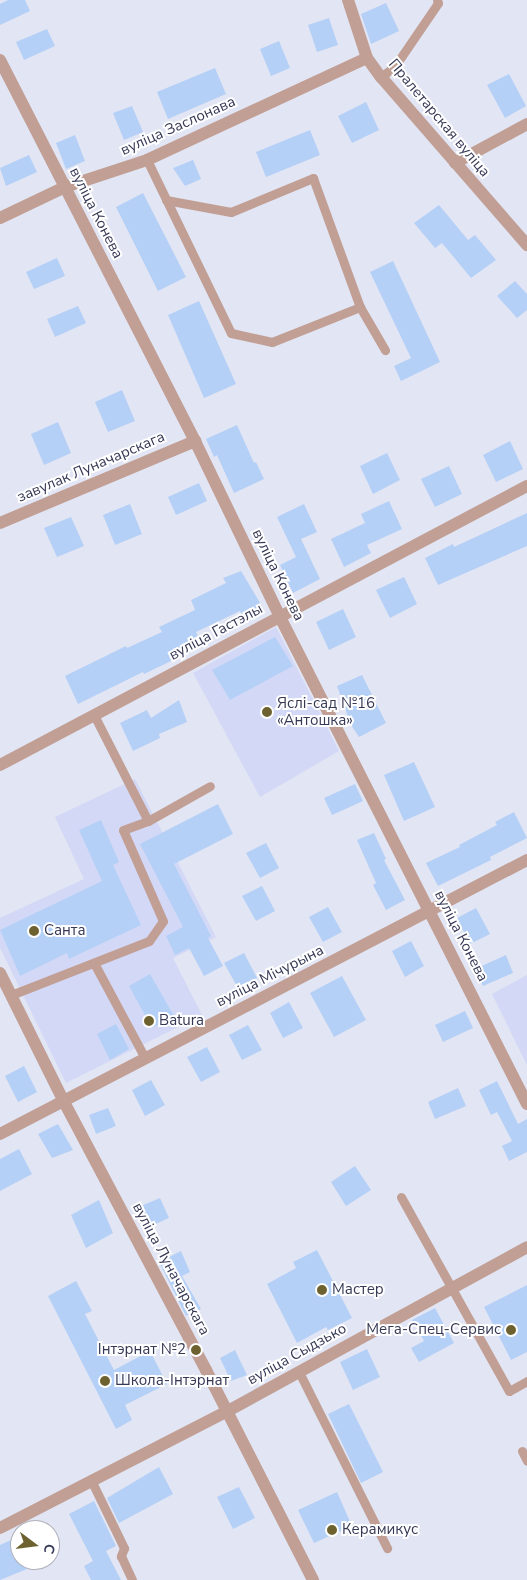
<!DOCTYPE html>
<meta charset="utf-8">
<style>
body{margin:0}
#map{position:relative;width:527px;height:1580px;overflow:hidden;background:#e2e5f3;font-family:"Nunito Sans",sans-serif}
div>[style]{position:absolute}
.built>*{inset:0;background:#d3d8f6}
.building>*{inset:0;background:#b5d0f7}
.service>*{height:9px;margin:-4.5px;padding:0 4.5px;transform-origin:4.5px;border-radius:4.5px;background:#c19f95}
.minor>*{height:12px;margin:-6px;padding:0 6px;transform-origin:6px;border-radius:6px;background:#c19f95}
.tertiary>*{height:12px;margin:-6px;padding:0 6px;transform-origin:6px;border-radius:6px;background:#c19f95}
.dots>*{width:14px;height:14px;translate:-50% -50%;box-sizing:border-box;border:2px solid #fff;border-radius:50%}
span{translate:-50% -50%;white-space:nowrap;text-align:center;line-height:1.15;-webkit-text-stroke:4px #fff;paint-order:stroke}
.street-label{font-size:15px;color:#353955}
.poi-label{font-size:15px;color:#353955}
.left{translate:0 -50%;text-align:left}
.right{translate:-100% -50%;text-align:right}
.north{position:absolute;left:10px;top:1520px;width:50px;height:50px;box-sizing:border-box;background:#fff;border:1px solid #aeb0bb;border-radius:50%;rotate:105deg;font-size:14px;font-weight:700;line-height:20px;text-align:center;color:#353955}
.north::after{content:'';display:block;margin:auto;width:18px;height:22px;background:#6d622f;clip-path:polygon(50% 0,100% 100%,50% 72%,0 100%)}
</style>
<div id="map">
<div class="built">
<div style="clip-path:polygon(276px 627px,339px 751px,260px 797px,193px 673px)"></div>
<div style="clip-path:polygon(135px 779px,216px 937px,173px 958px,202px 1015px,66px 1083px,0 948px,0 918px,84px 879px,55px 817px)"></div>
<div style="clip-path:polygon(527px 975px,527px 1065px,492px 994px)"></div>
</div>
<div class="building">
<div style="clip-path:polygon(8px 0,25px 0,30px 11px,0 25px,0 4px)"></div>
<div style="clip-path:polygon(386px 3px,399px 31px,371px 44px,361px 14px)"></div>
<div style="clip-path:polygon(329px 18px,338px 45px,317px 52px,308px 25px)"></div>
<div style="clip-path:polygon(47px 29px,55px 46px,24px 60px,16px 42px)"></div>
<div style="clip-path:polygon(279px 41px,290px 68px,271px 76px,260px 49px)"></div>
<div style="clip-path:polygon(215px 68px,226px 94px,168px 119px,157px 92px)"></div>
<div style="clip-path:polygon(509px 74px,526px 106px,505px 118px,487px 85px)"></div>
<div style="clip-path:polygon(366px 102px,379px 130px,352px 143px,338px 116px)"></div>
<div style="clip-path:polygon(132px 106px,143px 132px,124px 140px,113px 113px)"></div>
<div style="clip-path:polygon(310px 130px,320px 155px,266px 177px,256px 152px)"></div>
<div style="clip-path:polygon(75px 135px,85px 161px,66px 169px,56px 143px)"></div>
<div style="clip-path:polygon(29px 155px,37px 172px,6px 186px,0 168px)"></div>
<div style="clip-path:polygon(193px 160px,201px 179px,185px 186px,173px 168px)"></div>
<div style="clip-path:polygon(143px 193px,186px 277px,158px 291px,116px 207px)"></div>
<div style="clip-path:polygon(439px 205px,468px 240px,475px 235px,496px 260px,471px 278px,442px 243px,435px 248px,414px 223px)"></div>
<div style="clip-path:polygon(57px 258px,65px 276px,34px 289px,26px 272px)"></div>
<div style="clip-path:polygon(393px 261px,440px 362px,401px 381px,394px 366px,411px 358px,370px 272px)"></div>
<div style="clip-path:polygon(515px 281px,527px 294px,527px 310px,517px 318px,497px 296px)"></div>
<div style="clip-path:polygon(199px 301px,236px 384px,204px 398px,168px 315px)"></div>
<div style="clip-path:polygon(78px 306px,86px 323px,55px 337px,47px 319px)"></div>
<div style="clip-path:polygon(122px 390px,135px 421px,108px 432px,95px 402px)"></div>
<div style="clip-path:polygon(58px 422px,71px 453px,44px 465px,31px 434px)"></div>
<div style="clip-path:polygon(237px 425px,254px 463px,256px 462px,264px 479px,234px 493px,217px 455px,214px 457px,206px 439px)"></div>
<div style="clip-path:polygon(510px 441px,523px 469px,496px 482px,483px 455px)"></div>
<div style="clip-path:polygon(387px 453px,400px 480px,373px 494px,360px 466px)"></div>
<div style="clip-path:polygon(449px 466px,462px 494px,435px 507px,421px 479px)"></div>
<div style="clip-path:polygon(199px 483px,207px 501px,176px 515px,168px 497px)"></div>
<div style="clip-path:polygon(389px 501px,402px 529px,367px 545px,371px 553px,344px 567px,331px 539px,365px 523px,361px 514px)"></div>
<div style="clip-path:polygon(130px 504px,142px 534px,115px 545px,103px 515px)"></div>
<div style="clip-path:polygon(304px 504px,317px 532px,301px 539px,320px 579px,293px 593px,280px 565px,296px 557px,277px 517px)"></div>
<div style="clip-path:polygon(527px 513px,527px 546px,438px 585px,425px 558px,453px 544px,454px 547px)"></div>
<div style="clip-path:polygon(71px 517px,84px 546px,57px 557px,44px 528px)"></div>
<div style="clip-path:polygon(241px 571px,262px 606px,244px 620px,240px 611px,196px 632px,200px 641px,169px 656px,171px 661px,144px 674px,143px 672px,78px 704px,65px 676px,126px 646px,127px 648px,162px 632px,159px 627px,195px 610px,191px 600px,226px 583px,223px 578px)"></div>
<div style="clip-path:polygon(404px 577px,417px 604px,390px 618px,376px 590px)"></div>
<div style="clip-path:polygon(343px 609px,356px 637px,329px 650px,316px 622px)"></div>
<div style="clip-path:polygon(275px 637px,293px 666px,230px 700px,212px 670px)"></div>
<div style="clip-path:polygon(362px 675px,386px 723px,359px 737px,351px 725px,337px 686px)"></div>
<div style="clip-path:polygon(179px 700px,187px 722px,159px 734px,160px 738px,133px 751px,120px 723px,147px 710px,151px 718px)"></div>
<div style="clip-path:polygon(414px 762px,435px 807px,404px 821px,384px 775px)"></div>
<div style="clip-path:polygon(355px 784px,363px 801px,332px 815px,324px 798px)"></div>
<div style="clip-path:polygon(218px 804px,233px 834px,174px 864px,211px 936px,208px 938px,223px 966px,204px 976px,189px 948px,175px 955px,166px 936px,183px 927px,140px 844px)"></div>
<div style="clip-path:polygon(514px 812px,527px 838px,490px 857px,491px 860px,438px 886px,426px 863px,460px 847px,459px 845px,497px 825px,495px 822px)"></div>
<div style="clip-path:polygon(101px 820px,119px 862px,113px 865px,141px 925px,69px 959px,67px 953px,20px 976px,0 930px,102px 881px,79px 830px)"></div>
<div style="clip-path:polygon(374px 833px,386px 859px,384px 860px,405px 900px,386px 910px,373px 885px,376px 883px,357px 840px)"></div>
<div style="clip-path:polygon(266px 843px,279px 868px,260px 878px,246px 853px)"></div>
<div style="clip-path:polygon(262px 886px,275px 911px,256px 921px,242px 896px)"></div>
<div style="clip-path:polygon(328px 907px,342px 932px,323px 942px,309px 917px)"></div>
<div style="clip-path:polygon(476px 908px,490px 934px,470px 944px,457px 918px)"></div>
<div style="clip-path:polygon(411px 941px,424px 966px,405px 977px,392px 951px)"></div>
<div style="clip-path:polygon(244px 953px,257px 978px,238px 988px,224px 963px)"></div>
<div style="clip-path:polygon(506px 955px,513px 973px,483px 986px,475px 969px)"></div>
<div style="clip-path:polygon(150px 974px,174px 1016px,152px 1028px,129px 986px)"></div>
<div style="clip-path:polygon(342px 976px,366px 1020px,334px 1037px,310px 993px)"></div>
<div style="clip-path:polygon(289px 1002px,303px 1028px,283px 1038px,270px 1013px)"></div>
<div style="clip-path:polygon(465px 1011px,473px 1028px,443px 1042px,435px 1025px)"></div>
<div style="clip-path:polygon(116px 1024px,129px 1049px,110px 1060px,97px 1034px)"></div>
<div style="clip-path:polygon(248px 1025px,262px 1050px,242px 1060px,229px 1035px)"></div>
<div style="clip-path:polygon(207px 1047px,220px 1072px,201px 1082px,187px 1057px)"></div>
<div style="clip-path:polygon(24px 1066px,37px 1092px,18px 1102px,5px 1076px)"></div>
<div style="clip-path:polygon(151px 1080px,165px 1105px,145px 1116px,132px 1090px)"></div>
<div style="clip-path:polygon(497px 1081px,518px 1124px,527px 1119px,527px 1152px,509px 1161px,502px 1146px,512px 1141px,497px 1112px,491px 1115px,479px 1090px)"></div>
<div style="clip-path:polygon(458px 1088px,466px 1106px,435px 1119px,428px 1102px)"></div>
<div style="clip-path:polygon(108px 1108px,116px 1126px,96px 1134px,89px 1115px)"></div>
<div style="clip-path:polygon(58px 1124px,73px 1150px,52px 1158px,38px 1134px)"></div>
<div style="clip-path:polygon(19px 1149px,32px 1174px,0 1191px,0 1159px)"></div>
<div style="clip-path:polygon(355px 1166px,371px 1190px,346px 1206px,331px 1182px)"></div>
<div style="clip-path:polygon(160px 1198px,169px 1218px,146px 1228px,136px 1208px)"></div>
<div style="clip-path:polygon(99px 1200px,113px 1233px,86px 1248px,71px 1215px)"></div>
<div style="clip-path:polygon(317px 1250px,352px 1318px,328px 1330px,326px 1327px,297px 1343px,267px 1284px,296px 1268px,293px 1262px)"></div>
<div style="clip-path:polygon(181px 1251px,190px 1272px,182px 1276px,201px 1309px,186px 1316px,159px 1262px)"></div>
<div style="clip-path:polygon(76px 1281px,92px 1311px,85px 1314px,114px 1370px,150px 1351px,167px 1384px,125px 1405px,132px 1420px,116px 1429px,48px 1296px)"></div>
<div style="clip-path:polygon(527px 1285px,527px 1352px,511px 1360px,484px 1307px)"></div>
<div style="clip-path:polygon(435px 1308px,454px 1343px,419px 1362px,411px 1348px,424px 1341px,412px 1320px)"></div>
<div style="clip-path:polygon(367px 1349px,380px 1377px,353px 1390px,340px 1362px)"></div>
<div style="clip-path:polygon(235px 1350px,247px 1375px,231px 1381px,220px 1358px)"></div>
<div style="clip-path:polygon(349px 1404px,383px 1472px,361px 1483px,328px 1414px)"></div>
<div style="clip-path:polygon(159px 1467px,173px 1494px,119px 1523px,107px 1498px)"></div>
<div style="clip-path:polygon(239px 1487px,255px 1518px,233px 1529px,217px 1497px)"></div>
<div style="clip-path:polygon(337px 1492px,352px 1526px,314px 1543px,298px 1510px)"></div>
<div style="clip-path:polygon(94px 1501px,116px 1546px,106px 1551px,121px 1580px,91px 1580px,84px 1566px,93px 1561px,69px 1514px)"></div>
<div style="clip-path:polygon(13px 1539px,20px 1554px,20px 1560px,23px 1560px,27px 1569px,0 1580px,0 1545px)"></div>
</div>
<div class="service">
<div style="left:381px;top:77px;width:18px;rotate:-38deg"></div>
<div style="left:395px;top:66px;width:76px;rotate:-55.7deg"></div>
<div style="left:438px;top:3px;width:3px;rotate:-108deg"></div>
<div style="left:147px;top:160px;width:192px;rotate:64.1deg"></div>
<div style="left:231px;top:333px;width:42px;rotate:12.4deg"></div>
<div style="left:272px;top:342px;width:95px;rotate:-21.7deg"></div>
<div style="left:360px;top:307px;width:50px;rotate:59.8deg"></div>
<div style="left:166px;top:200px;width:66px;rotate:10.5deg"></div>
<div style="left:231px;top:212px;width:89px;rotate:-22.5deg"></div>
<div style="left:313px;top:178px;width:137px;rotate:70deg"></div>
<div style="left:94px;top:715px;width:119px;rotate:63deg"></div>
<div style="left:148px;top:821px;width:71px;rotate:-29.4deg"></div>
<div style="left:94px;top:963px;width:108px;rotate:61.8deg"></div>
<div style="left:11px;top:995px;width:148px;rotate:-21.4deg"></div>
<div style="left:149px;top:941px;width:24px;rotate:-55deg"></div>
<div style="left:163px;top:921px;width:99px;rotate:-113.7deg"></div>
<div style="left:123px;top:830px;width:27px;rotate:-20deg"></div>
<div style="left:401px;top:1197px;width:222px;rotate:60.9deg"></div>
<div style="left:509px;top:1391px;width:21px;rotate:-29deg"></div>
<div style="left:299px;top:1372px;width:197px;rotate:63.4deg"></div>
<div style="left:522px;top:1451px;width:11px;rotate:63deg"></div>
<div style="left:91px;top:1480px;width:76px;rotate:64.1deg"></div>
<div style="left:124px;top:1548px;width:9px;rotate:111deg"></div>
<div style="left:121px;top:1556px;width:26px;rotate:65deg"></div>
</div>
<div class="minor">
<div style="left:0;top:60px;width:428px;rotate:62.9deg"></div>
<div style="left:195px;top:441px;width:195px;rotate:64.2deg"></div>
<div style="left:280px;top:617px;width:546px;rotate:63.11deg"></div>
<div style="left:455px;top:163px;width:82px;rotate:-28.4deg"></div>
<div style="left:0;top:218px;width:72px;rotate:-25.5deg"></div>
<div style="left:65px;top:187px;width:86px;rotate:-18.2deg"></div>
<div style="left:147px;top:160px;width:242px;rotate:-24.9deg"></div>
<div style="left:0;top:523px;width:212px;rotate:-22.8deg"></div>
<div style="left:0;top:765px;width:596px;rotate:-27.9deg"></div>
<div style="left:0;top:1134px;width:594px;rotate:-27.47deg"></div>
</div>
<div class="tertiary">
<div style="left:348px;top:0;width:61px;rotate:71.9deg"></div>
<div style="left:367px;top:58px;width:24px;rotate:54deg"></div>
<div style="left:381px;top:77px;width:223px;rotate:49deg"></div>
<div style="left:0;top:973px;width:142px;rotate:63.6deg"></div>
<div style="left:63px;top:1100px;width:306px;rotate:62.1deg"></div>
<div style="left:206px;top:1370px;width:236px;rotate:63deg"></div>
<div style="left:0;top:1528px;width:254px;rotate:-27.2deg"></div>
<div style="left:226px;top:1412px;width:343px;rotate:-28.7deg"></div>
</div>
<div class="dots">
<div style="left:267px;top:712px;background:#6d622f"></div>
<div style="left:34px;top:931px;background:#6d622f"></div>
<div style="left:149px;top:1021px;background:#6d622f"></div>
<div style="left:322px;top:1290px;background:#6d622f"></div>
<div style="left:511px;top:1330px;background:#6d622f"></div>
<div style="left:196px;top:1350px;background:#6d622f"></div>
<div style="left:105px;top:1381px;background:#6d622f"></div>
<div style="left:332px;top:1530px;background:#6d622f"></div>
</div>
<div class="street-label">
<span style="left:439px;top:118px;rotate:50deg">Пралетарская вуліца</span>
<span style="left:178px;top:126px;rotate:-24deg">вуліца Заслонава</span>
<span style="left:96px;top:213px;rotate:63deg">вуліца Конева</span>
<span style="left:91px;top:467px;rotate:-23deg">завулак Луначарскага</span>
<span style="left:278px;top:575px;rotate:64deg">вуліца Конева</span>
<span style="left:216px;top:632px;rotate:-28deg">вуліца Гастэлы</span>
<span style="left:461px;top:936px;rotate:63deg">вуліца Конева</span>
<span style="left:270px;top:976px;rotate:-27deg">вуліца Мічурына</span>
<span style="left:171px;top:1269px;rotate:62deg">вуліца Луначарскага</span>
<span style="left:297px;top:1354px;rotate:-29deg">вуліца Сыдзько</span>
</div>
<div class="poi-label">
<span class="left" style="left:277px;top:712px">Яслі-сад №16<br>«Антошка»</span>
<span class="left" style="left:44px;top:931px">Санта</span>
<span class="left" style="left:159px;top:1021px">Batura</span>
<span class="left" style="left:332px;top:1290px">Мастер</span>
<span class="right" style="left:501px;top:1330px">Мега-Спец-Сервис</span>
<span class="right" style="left:186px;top:1350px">Інтэрнат №2</span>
<span class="left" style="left:115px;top:1381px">Школа-Інтэрнат</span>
<span class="left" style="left:342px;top:1530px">Керамикус</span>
</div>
<div class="north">С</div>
</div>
